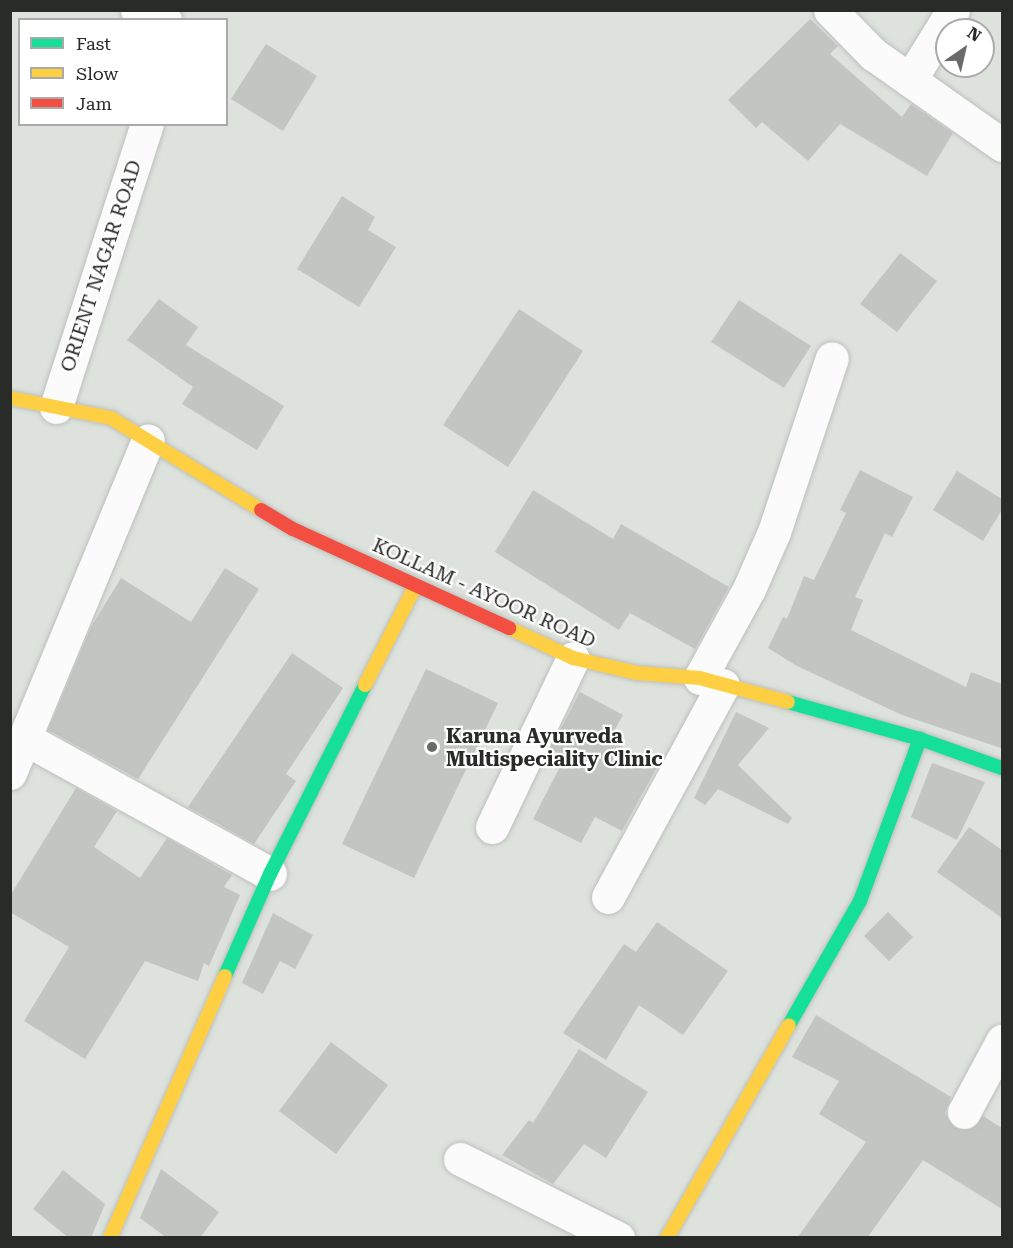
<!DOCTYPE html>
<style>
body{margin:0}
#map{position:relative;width:1013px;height:1248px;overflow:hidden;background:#dee2dd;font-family:"Roboto Serif",serif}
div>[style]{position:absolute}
.building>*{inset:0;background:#c2c5c2}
.roads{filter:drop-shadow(0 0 2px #bdc0bd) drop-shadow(0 0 2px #bdc0bd)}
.street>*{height:33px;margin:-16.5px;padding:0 16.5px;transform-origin:16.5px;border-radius:16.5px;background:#fafbfa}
.fast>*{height:14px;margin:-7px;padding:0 7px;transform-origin:7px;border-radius:7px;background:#16e098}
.slow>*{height:14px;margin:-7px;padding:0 7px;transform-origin:7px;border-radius:7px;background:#ffcf43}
.jam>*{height:14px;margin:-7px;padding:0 7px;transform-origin:7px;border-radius:7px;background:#f24e42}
.dots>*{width:16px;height:16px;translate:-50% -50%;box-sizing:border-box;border:3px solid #fff;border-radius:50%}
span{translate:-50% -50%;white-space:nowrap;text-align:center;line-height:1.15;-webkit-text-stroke:4.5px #fff;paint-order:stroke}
.street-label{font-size:20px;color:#292b28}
.poi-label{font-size:20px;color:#292b28;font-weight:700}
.left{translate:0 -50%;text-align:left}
.frame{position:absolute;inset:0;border:12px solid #292b28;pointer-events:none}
.legend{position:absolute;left:18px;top:18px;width:210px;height:108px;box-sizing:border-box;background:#fff;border:2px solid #a9aaa9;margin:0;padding:8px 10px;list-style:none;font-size:18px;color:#292b28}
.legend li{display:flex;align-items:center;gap:12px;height:30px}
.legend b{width:30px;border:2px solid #a9aaa9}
.north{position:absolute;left:935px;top:18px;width:60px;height:60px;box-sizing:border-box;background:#fff;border:2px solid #a9aaa9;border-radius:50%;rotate:34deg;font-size:16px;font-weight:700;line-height:24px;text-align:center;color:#292b28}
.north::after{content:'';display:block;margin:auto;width:21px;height:27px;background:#686b67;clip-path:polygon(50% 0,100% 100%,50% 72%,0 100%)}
</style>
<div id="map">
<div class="building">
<div style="clip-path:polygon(810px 19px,838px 46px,830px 54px,902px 117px,911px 104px,953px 133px,927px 176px,840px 124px,808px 161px,762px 122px,756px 128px,728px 100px)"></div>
<div style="clip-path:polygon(266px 44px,317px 76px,283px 131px,231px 99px)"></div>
<div style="clip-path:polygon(342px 196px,375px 217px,368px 230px,396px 247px,359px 307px,297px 269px)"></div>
<div style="clip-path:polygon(900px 253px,937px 281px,897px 332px,860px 304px)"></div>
<div style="clip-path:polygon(159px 299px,198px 327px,186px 345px,284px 406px,257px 450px,182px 404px,193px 387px,127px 340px)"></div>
<div style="clip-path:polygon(739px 300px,811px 346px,784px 388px,711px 342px)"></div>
<div style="clip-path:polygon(519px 309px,583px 351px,508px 467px,443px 425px)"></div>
<div style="clip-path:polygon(860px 470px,913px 497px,892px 537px,885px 533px,855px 597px,863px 600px,851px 630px,966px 687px,971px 672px,1002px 684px,1001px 748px,902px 715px,797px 666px,768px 648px,783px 617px,787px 619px,804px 576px,814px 580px,846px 513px,840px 510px)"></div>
<div style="clip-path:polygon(957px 471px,1002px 499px,1002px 510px,983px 541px,933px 510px)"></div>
<div style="clip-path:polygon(533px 490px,613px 539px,621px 524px,729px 587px,695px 649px,630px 613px,619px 630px,495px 552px)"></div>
<div style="clip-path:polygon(225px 568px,259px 589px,138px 779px,48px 730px,91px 627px,121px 578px,191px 622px)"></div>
<div style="clip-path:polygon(292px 653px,343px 688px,286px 774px,296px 781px,254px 844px,188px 807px)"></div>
<div style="clip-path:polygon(426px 669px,498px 703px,414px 878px,342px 844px)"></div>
<div style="clip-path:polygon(580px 692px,623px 715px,609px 740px,658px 765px,622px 831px,595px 817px,581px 843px,533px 819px,565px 757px,550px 749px)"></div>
<div style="clip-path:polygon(736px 712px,769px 728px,738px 765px,792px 818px,788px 824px,718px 789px,705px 805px,694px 798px)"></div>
<div style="clip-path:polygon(932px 763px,985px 782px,957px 840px,911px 817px)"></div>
<div style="clip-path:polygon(76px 788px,117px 811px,94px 847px,140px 878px,167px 838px,232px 875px,224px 887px,240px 895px,209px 966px,204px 963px,198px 981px,145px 961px,85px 1059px,24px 1021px,69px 947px,10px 912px,10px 896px)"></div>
<div style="clip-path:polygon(969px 827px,1002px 850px,1002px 918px,937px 872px)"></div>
<div style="clip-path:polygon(888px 912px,913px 937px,889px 961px,864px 936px)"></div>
<div style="clip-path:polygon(273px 913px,313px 935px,295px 969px,280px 961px,263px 994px,242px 983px)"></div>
<div style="clip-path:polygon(657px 922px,728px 971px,683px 1035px,639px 1005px,606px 1060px,563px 1033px,624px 944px,636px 952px)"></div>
<div style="clip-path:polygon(816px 1015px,951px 1097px,945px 1113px,955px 1128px,973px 1128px,983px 1116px,1002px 1128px,1002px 1209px,923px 1160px,867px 1238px,797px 1238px,866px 1142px,819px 1114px,839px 1081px,792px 1057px)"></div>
<div style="clip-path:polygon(331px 1042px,388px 1085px,336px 1154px,279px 1111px)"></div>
<div style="clip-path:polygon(579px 1049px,648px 1092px,606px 1158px,584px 1144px,553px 1184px,502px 1155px,529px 1120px,533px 1123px)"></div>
<div style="clip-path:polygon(161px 1169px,219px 1212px,200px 1238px,167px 1238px,140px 1218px)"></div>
<div style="clip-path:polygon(63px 1170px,105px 1204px,91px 1238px,69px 1238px,33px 1209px)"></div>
</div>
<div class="roads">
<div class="street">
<div style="left:137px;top:10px;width:30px;rotate:20deg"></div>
<div style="left:830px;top:10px;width:62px;rotate:45.7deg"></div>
<div style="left:873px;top:54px;width:158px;rotate:35.2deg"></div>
<div style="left:910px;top:80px;width:82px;rotate:-58.4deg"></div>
<div style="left:56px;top:407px;width:297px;rotate:-72.2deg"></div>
<div style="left:700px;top:678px;width:102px;rotate:-61.2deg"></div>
<div style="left:749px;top:589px;width:62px;rotate:-66.3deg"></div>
<div style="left:774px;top:532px;width:183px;rotate:-71.6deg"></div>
<div style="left:24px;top:738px;width:281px;rotate:28.9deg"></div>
<div style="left:10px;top:773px;width:360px;rotate:-67.5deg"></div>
<div style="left:492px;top:827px;width:187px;rotate:-64.4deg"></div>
<div style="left:608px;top:897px;width:241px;rotate:-61.5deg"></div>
<div style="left:964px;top:1112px;width:81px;rotate:-61.8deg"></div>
<div style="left:460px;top:1159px;width:177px;rotate:26.6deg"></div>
</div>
<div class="fast">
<div style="left:788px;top:702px;width:137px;rotate:15.7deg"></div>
<div style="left:920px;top:739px;width:87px;rotate:19.5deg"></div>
<div style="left:225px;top:976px;width:111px;rotate:-66.2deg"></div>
<div style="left:270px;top:874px;width:212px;rotate:-63.3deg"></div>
<div style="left:789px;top:1025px;width:143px;rotate:-60.2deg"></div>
<div style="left:860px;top:901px;width:173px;rotate:-69.7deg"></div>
</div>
<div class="slow">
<div style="left:10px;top:398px;width:103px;rotate:11.2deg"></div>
<div style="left:111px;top:418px;width:176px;rotate:31.5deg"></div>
<div style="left:509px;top:628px;width:71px;rotate:25.1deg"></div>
<div style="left:573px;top:658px;width:66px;rotate:13.2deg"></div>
<div style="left:637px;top:673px;width:63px;rotate:4.5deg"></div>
<div style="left:700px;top:678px;width:91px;rotate:15.3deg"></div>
<div style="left:365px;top:685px;width:112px;rotate:-63deg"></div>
<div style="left:110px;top:1238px;width:286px;rotate:-66.3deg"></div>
<div style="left:667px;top:1238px;width:245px;rotate:-60.2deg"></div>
</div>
<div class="jam">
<div style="left:261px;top:510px;width:37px;rotate:31deg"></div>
<div style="left:293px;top:529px;width:238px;rotate:24.6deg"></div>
</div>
</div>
<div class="dots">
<div style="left:432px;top:747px;background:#686b67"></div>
</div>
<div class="street-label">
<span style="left:101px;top:266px;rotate:-72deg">ORIENT NAGAR ROAD</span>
<span style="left:484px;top:593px;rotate:24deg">KOLLAM - AYOOR ROAD</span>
</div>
<div class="poi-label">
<span class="left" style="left:446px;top:748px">Karuna Ayurveda<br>Multispeciality Clinic</span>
</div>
<div class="frame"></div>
<ul class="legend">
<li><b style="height:8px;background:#16e098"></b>Fast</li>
<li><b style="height:8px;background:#ffcf43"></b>Slow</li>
<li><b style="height:8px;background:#f24e42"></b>Jam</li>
</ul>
<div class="north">N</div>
</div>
